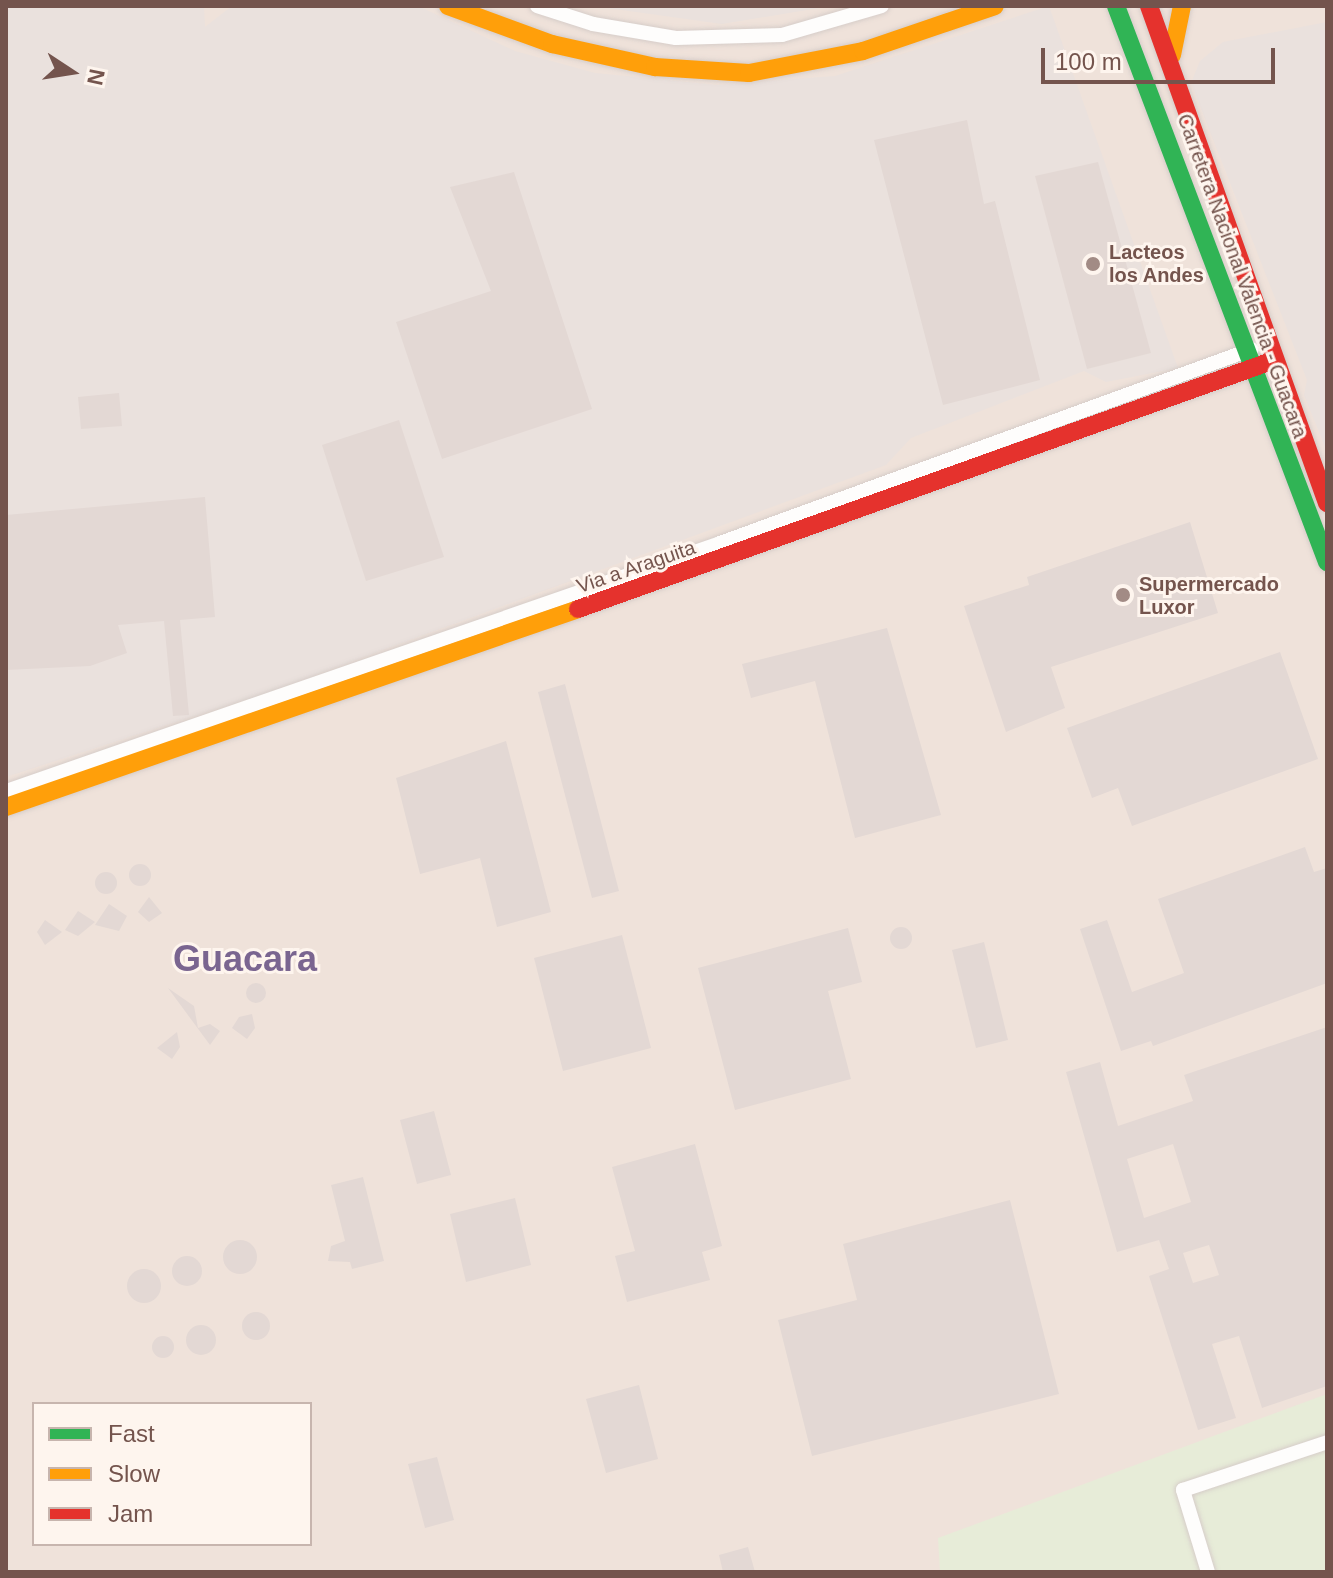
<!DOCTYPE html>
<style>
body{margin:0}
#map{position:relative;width:1333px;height:1578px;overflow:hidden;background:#f7f1ec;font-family:Arial,sans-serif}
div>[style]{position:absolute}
.residential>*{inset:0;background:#efe2da}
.industrial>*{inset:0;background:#eae1dd}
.green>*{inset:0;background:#e7ecd8}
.building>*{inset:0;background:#e3d8d4}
.round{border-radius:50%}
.roads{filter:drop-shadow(0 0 2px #d6cdc9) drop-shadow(0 0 2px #d6cdc9)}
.street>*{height:14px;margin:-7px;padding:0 7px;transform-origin:7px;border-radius:7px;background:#fefdfc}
.fast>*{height:18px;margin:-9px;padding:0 9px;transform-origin:9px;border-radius:9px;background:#30b455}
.slow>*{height:18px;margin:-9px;padding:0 9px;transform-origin:9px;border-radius:9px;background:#ff9f0a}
.jam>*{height:18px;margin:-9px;padding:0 9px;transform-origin:9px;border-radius:9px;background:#e5322d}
.dots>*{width:22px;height:22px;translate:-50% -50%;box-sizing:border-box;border:4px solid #fef5ee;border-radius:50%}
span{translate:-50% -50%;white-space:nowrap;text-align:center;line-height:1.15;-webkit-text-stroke:6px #fef5ee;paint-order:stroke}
.poi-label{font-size:20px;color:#74544d;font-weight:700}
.left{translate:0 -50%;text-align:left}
.street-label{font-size:20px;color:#74544d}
.town-label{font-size:36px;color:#7a6590;font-weight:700}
.frame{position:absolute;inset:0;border:8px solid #74544d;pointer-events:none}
.legend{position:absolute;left:32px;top:1402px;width:280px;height:144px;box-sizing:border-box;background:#fef5ee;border:2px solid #c7b5ae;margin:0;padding:10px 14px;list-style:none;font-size:24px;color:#74544d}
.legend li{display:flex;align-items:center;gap:16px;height:40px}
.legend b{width:40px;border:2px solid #c7b5ae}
.north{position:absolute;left:32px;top:32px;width:80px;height:80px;-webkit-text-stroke:6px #fef5ee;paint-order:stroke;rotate:102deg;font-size:22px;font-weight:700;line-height:32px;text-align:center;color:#74544d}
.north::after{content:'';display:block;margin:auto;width:28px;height:36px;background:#74544d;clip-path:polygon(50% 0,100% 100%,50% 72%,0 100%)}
.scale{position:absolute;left:1041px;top:48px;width:234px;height:36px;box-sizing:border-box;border:4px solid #74544d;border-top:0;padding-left:10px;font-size:24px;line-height:28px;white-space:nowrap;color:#74544d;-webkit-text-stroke:6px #fef5ee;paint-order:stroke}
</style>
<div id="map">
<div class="residential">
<div style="clip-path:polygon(evenodd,6px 6px,1327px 6px,1327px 1572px,6px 1572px,6px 6px,34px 1404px,310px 1404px,310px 1544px,34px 1544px,34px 1404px)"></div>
</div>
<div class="industrial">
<div style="clip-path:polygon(6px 6px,204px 6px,205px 27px,232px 6px,418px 6px,515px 51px,595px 73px,718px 85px,835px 76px,1049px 6px,1178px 368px,1106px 382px,1084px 371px,911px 438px,886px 465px,269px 692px,6px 777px)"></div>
<div style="clip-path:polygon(593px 6px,831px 6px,722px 24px)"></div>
<div style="clip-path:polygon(1327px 22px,1327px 452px,1304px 395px,1307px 380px,1191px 83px,1200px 61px,1223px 42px)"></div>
</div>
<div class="green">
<div style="clip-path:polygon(1327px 1394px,1327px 1572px,940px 1572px,938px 1538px)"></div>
</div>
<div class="building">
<div style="clip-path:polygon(967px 120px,984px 204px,995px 201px,1040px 380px,943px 405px,874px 140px)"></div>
<div style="clip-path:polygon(1098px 162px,1151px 353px,1087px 369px,1035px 176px)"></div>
<div style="clip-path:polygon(514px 172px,592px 409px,442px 459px,396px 322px,491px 291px,450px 187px)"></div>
<div style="clip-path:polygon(119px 393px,122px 426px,81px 429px,78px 397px)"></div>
<div style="clip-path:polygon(399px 420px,444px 557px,366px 581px,322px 445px)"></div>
<div style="clip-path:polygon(205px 497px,215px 617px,180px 620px,189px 715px,173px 716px,164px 621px,118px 625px,127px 653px,90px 666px,6px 670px,6px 515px)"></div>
<div style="clip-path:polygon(1190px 522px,1218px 613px,1051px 667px,1065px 708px,1006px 732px,964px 606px,1029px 585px,1027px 577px)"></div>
<div style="clip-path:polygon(887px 628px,941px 815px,855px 838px,815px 681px,751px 698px,742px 664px)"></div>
<div style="clip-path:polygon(1280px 652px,1318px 759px,1132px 826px,1118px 788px,1092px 798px,1067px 728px)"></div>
<div style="clip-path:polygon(565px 684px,619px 891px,592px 898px,538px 692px)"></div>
<div style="clip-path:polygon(506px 741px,551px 912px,497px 927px,480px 858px,420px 874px,396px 778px)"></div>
<div style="clip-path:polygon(1305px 847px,1314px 872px,1327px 868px,1327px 983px,1153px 1046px,1151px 1041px,1121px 1051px,1080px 929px,1107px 920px,1132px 992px,1184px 973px,1158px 899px)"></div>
<div class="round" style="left:129px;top:864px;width:22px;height:22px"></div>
<div class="round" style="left:95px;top:872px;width:22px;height:22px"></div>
<div style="clip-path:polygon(149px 897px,162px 913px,149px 922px,138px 912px)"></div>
<div style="clip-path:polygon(109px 904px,127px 916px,119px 931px,95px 925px)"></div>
<div style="clip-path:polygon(78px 911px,95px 922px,78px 936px,65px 930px)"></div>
<div style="clip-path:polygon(45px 920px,62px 932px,45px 945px,37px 932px)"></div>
<div class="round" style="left:890px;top:927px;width:22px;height:22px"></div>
<div style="clip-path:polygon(848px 928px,862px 982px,828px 991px,851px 1079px,735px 1110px,698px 968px)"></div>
<div style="clip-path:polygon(622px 935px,651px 1048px,563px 1071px,534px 958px)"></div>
<div style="clip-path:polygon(984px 942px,1008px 1040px,976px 1048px,952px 950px)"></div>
<div class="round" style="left:246px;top:983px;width:20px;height:20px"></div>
<div style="clip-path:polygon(168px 988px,194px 1006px,198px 1028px,210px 1024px,220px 1031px,210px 1045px)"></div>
<div style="clip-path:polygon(252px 1014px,255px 1028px,247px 1039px,232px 1028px,239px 1017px)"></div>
<div style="clip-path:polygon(evenodd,1327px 1027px,1327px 1386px,1262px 1408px,1239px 1336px,1212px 1344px,1236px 1418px,1198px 1430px,1149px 1276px,1169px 1269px,1159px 1240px,1117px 1252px,1066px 1072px,1100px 1062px,1118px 1126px,1193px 1101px,1184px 1075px,1327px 1027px,1173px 1144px,1191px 1202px,1144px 1218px,1127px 1159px,1173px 1144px,1327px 1027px,1209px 1245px,1219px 1275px,1193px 1283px,1183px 1253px,1209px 1245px)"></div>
<div style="clip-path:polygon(177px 1032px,180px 1047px,172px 1059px,157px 1048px)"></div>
<div style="clip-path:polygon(434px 1111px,451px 1175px,417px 1184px,400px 1120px)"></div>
<div style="clip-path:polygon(695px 1144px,722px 1246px,702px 1252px,710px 1280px,627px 1302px,615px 1256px,635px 1251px,612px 1167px)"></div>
<div style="clip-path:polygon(363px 1177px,384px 1261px,352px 1269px,350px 1262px,328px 1261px,331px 1246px,345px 1241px,331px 1185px)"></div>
<div style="clip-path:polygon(515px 1198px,531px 1265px,466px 1282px,450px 1214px)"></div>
<div style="clip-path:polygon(1010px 1200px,1059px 1394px,812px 1456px,778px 1320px,857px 1300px,843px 1244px)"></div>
<div class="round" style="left:223px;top:1240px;width:34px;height:34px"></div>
<div class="round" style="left:172px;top:1256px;width:30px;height:30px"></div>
<div class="round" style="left:127px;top:1269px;width:34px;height:34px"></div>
<div class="round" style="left:242px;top:1312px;width:28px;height:28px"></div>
<div class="round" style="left:186px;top:1325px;width:30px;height:30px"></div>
<div class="round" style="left:152px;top:1336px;width:22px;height:22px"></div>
<div style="clip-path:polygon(639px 1385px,658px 1459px,606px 1473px,586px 1399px)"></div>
<div style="clip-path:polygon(437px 1457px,454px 1520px,425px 1528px,408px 1464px)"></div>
<div style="clip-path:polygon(748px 1547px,755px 1572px,723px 1572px,719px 1555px)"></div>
</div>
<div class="roads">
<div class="street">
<div style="left:537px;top:6px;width:59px;rotate:17.8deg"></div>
<div style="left:593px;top:24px;width:84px;rotate:9.6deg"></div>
<div style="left:676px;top:38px;width:106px;rotate:-1.6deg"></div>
<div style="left:782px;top:35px;width:104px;rotate:-16.2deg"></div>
<div style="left:6px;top:791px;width:756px;rotate:-19.15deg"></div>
<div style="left:720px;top:543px;width:566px;rotate:-20.03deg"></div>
<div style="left:1208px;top:1572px;width:86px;rotate:-107deg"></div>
<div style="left:1183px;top:1490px;width:152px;rotate:-18.4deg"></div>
</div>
<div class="fast">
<div style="left:1116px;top:6px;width:595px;rotate:69.22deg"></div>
</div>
<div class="slow">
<div style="left:448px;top:6px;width:111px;rotate:20.1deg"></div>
<div style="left:552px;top:44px;width:106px;rotate:12.6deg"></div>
<div style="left:655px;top:67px;width:94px;rotate:3.7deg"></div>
<div style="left:749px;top:73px;width:116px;rotate:-10.9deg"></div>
<div style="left:863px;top:51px;width:139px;rotate:-18.8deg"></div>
<div style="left:1172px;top:55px;width:50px;rotate:-78.5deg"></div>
<div style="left:6px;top:807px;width:605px;rotate:-19.09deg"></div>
</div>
<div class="jam">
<div style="left:1149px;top:6px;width:528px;rotate:70.3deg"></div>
<div style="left:578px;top:609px;width:731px;rotate:-19.67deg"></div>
</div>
</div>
<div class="dots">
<div style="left:1093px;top:264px;background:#a28b85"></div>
<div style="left:1123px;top:595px;background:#a28b85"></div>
</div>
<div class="poi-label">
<span class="left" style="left:1109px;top:264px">Lacteos<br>los Andes</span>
<span class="left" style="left:1139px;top:596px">Supermercado<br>Luxor</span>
</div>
<div class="street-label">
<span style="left:1242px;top:276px;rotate:70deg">Carretera Nacional Valencia - Guacara</span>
<span style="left:636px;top:567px;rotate:-19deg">Via a Araguita</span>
</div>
<div class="town-label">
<span style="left:245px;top:959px">Guacara</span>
</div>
<div class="frame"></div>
<ul class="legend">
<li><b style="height:10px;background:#30b455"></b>Fast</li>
<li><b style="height:10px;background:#ff9f0a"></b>Slow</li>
<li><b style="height:10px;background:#e5322d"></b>Jam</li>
</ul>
<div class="north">N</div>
<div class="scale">100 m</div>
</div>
